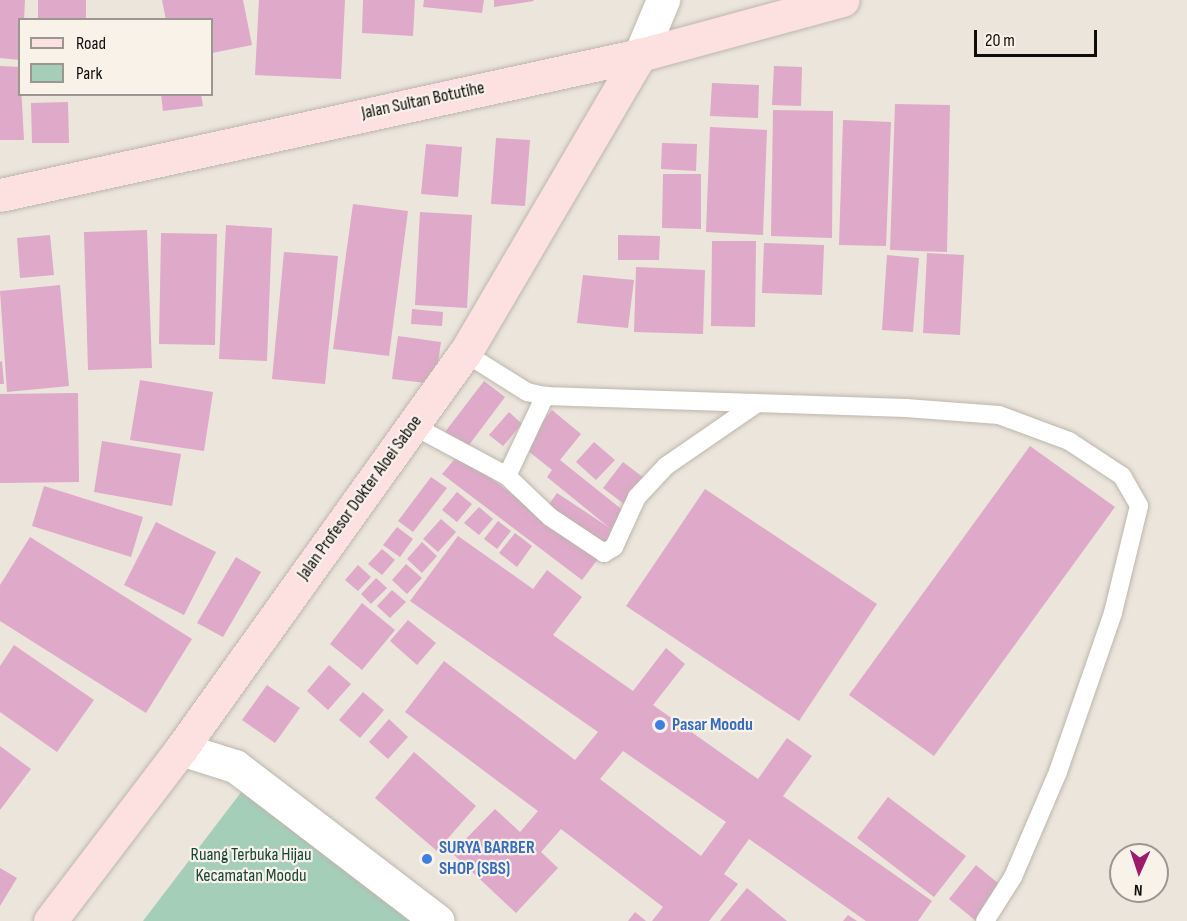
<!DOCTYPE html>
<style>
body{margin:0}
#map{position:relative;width:1187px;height:921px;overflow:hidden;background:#ebe5dc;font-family:"Sofia Sans Condensed",sans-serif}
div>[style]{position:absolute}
.green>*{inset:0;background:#a5ceb8}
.building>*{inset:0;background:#dfa9c9}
.roads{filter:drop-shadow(0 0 2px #bcb6ad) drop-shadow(0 0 2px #bcb6ad)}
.lane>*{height:18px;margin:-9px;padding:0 9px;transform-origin:9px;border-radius:9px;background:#fff}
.street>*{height:33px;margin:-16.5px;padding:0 16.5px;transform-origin:16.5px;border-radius:16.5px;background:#fff}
.secondary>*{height:33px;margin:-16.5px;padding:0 16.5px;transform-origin:16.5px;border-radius:16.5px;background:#fce1e0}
.dots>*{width:16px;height:16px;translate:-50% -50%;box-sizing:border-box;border:3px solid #f8f2e9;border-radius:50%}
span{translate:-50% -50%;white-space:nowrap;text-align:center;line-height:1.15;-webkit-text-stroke:4.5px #f8f2e9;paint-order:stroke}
.street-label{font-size:18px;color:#0f0d0a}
.shop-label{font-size:18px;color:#366cbe;font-weight:700}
.left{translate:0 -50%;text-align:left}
.park-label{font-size:18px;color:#154631}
.legend{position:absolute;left:18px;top:18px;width:195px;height:78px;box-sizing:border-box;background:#f8f2e9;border:2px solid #9b9690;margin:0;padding:8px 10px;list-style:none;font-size:18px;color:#0f0d0a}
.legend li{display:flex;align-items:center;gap:12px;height:30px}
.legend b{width:30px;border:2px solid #9b9690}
.north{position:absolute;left:1109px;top:843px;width:60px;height:60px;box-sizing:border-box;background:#f8f2e9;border:2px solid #9b9690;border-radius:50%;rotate:183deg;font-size:16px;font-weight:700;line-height:24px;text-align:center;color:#0f0d0a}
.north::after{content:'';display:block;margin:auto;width:21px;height:27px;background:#9d1a6d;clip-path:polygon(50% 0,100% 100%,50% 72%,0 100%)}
.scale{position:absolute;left:974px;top:30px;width:123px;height:27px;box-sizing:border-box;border:3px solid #0f0d0a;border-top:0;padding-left:8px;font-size:18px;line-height:21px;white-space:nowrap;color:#0f0d0a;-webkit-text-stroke:4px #f8f2e9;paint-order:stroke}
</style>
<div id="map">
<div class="green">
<div style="clip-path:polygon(242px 791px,415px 921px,143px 921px)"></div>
</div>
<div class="building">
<div style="clip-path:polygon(0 0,25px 0,24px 20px,20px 20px,20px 60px,0 58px)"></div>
<div style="clip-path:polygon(38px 0,86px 0,86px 20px,38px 20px)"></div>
<div style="clip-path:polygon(162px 0,243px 0,252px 45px,212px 53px,212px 20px,166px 20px)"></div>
<div style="clip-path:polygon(259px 0,345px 0,341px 79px,255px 75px)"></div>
<div style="clip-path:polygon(363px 0,415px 0,413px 36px,362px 33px)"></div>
<div style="clip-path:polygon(424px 0,484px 0,482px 13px,423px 7px)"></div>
<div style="clip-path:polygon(494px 0,533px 0,534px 1px,494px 7px)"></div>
<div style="clip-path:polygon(0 66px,20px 67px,24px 140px,0 140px)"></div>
<div style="clip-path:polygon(774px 66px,802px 67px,801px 106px,772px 105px)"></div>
<div style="clip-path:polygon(712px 83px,759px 85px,758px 118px,710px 116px)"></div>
<div style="clip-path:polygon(161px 94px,201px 94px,203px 106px,163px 111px)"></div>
<div style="clip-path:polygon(68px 102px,69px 143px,32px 143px,31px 103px)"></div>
<div style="clip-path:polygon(895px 104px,950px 105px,947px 252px,890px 250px)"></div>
<div style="clip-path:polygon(773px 110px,833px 111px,832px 238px,771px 236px)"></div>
<div style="clip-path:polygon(843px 120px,891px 122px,886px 246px,839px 245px)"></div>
<div style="clip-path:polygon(710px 127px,767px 130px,763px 235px,706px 232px)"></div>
<div style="clip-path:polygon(496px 138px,530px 140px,525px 206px,491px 204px)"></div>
<div style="clip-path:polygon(662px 143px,697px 144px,696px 171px,661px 169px)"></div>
<div style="clip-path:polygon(426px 144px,462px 147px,458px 197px,421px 194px)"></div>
<div style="clip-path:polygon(663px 174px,701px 174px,701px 229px,662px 228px)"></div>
<div style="clip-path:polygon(353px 204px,408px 211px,389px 356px,333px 349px)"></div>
<div style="clip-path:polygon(420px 212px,472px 215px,467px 308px,415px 305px)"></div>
<div style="clip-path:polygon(226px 225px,272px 228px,267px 361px,219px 359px)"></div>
<div style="clip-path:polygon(147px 230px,152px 368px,88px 370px,84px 232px)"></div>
<div style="clip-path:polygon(161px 233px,217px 234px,215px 345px,159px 344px)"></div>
<div style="clip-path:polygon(50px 235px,54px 275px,20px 278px,17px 238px)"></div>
<div style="clip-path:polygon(618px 235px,660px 236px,659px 260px,618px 260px)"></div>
<div style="clip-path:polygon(712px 241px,756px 241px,755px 327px,711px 326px)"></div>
<div style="clip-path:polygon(764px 243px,824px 245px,822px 295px,762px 293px)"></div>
<div style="clip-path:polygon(284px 252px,338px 256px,325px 384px,272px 379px)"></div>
<div style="clip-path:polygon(927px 253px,964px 255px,960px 335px,923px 333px)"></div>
<div style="clip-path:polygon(887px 255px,919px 258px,913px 332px,882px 330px)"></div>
<div style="clip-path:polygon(636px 267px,705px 270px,703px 334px,634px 332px)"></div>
<div style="clip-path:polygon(583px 275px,634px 280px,628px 328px,577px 323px)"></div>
<div style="clip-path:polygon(60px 285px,69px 386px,7px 392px,0 291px)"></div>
<div style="clip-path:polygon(412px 309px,443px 312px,442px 326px,411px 324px)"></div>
<div style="clip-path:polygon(398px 336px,441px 342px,435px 384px,392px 379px)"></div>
<div style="clip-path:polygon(2px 361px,4px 384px,0 384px,0 362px)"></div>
<div style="clip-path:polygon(140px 380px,213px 392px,204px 451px,130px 440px)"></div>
<div style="clip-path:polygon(484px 381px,505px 397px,466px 449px,445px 432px)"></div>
<div style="clip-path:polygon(78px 393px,79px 482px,0 483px,0 394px)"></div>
<div style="clip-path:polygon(552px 410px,581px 434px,560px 460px,625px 512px,611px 529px,547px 477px,552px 470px,522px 446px)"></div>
<div style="clip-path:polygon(509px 412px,522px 424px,503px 446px,489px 435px)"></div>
<div style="clip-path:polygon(102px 441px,181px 454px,172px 506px,94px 492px)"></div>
<div style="clip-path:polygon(594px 442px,615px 460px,596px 480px,576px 462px)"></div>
<div style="clip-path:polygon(1030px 446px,1115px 507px,934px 756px,849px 695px)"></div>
<div style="clip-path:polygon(459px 454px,598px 559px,582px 580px,442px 474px)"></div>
<div style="clip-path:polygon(623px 462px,644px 478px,624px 504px,603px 488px)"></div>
<div style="clip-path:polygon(431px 477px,447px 488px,413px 532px,398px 521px)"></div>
<div style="clip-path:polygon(44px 486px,143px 517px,131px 557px,32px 526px)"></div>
<div style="clip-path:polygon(705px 489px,877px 604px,799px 721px,626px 606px)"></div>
<div style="clip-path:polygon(457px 492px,472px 504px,457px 522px,442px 510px)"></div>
<div style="clip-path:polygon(557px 493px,616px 532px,604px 549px,545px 510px)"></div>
<div style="clip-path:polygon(479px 507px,493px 519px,479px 535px,464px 523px)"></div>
<div style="clip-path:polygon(441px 519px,456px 532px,438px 552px,423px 539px)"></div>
<div style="clip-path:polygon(498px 521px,511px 531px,497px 549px,484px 539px)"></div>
<div style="clip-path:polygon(156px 522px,216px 552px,184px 615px,124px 585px)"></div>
<div style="clip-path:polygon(397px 527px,413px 539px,400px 557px,383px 545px)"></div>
<div style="clip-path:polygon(515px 533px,532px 546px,517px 567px,499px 553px)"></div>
<div style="clip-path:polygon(evenodd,458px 536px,533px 589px,547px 570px,582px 597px,553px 635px,633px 691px,666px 648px,685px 664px,653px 705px,758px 779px,787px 738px,812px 756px,783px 796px,932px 901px,918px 921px,866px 921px,749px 839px,724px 874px,738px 884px,709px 921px,652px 921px,663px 907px,561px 829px,541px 852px,558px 868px,516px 913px,452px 853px,495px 809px,520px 832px,538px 811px,405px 712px,444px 661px,575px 760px,598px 732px,410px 601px,458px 536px,623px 751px,726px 822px,701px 856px,600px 779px,623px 751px)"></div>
<div style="clip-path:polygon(30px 537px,192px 639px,146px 713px,0 621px,0 585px)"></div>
<div style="clip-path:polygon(422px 542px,437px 556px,422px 573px,407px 559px)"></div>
<div style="clip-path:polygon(382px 549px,395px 560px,382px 575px,368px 564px)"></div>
<div style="clip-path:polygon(236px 557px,261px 572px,223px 637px,197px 623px)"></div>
<div style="clip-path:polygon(406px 564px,422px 578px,407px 594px,392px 580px)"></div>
<div style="clip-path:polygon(358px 565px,371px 577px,358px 591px,345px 580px)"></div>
<div style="clip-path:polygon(376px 578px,387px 588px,371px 604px,361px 594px)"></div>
<div style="clip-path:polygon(392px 590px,406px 602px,390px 618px,377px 606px)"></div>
<div style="clip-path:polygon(362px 603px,395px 630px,362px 670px,330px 644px)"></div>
<div style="clip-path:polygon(408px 620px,436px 643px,417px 665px,390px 641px)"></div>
<div style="clip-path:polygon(14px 645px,94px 700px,57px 752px,0 712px,0 666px)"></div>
<div style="clip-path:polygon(329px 665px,351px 684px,328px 710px,307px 691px)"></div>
<div style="clip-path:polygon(267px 685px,300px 708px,275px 743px,242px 720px)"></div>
<div style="clip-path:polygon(363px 692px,384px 710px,360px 738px,339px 720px)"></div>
<div style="clip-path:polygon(389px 719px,408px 737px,388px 759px,369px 742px)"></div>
<div style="clip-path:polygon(0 746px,31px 769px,0 810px)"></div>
<div style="clip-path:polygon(414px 752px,476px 806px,437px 851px,375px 798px)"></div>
<div style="clip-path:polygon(888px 797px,966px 856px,934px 897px,857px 838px)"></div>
<div style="clip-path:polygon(976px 865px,1004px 888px,976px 921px,949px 899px)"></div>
<div style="clip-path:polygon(0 868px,17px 878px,0 906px)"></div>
<div style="clip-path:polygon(747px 888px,787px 921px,720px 921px)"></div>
<div style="clip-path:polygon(635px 912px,646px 921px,628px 921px)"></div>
<div style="clip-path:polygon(848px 915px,857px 921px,843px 921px)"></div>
</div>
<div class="roads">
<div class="lane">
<div style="left:465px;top:353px;width:73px;rotate:32.2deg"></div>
<div style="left:527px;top:392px;width:18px;rotate:13deg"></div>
<div style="left:545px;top:396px;width:361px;rotate:1.9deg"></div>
<div style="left:906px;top:408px;width:93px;rotate:4.3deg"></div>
<div style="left:999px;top:415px;width:75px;rotate:20.4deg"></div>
<div style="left:1069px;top:441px;width:64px;rotate:33.4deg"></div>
<div style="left:1122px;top:476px;width:34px;rotate:60deg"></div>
<div style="left:1139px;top:506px;width:110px;rotate:103.7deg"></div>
<div style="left:1113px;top:613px;width:168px;rotate:109.1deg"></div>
<div style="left:1058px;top:772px;width:114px;rotate:113.2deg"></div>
<div style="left:1013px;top:877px;width:52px;rotate:122.5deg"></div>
<div style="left:412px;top:425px;width:108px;rotate:28.2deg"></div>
<div style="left:507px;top:476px;width:59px;rotate:43.6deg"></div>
<div style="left:550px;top:517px;width:65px;rotate:33.7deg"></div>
<div style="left:604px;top:553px;width:12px;rotate:-31deg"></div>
<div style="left:614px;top:547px;width:55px;rotate:-65.3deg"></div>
<div style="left:637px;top:497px;width:42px;rotate:-46.9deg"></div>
<div style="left:666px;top:466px;width:109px;rotate:-34.6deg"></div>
<div style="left:507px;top:476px;width:89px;rotate:-64.6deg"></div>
</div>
<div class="street">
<div style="left:640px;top:55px;width:60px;rotate:-67.3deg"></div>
<div style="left:181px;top:749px;width:57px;rotate:17.5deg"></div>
<div style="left:235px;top:766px;width:255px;rotate:37.4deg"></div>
</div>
<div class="secondary">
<div style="left:0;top:195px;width:655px;rotate:-12.34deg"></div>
<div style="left:640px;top:55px;width:210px;rotate:-15.2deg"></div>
<div style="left:50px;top:921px;width:216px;rotate:-52.7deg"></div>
<div style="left:181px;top:749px;width:487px;rotate:-54.4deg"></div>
<div style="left:465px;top:353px;width:346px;rotate:-59.6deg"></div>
</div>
</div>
<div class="dots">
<div style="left:660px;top:725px;background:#3f7fe0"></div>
<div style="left:427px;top:859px;background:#3f7fe0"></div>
</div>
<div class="street-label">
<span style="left:423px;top:101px;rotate:-12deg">Jalan Sultan Botutihe</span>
<span style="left:360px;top:498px;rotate:-54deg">Jalan Profesor Dokter Aloei Saboe</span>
</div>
<div class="shop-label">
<span class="left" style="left:672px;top:725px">Pasar Moodu</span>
<span class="left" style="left:439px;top:859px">SURYA BARBER<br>SHOP (SBS)</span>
</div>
<div class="park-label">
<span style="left:251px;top:866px">Ruang Terbuka Hijau<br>Kecamatan Moodu</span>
</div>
<ul class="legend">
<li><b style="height:8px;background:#fce1e0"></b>Road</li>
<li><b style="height:16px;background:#a5ceb8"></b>Park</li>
</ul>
<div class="north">N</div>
<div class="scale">20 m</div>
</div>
